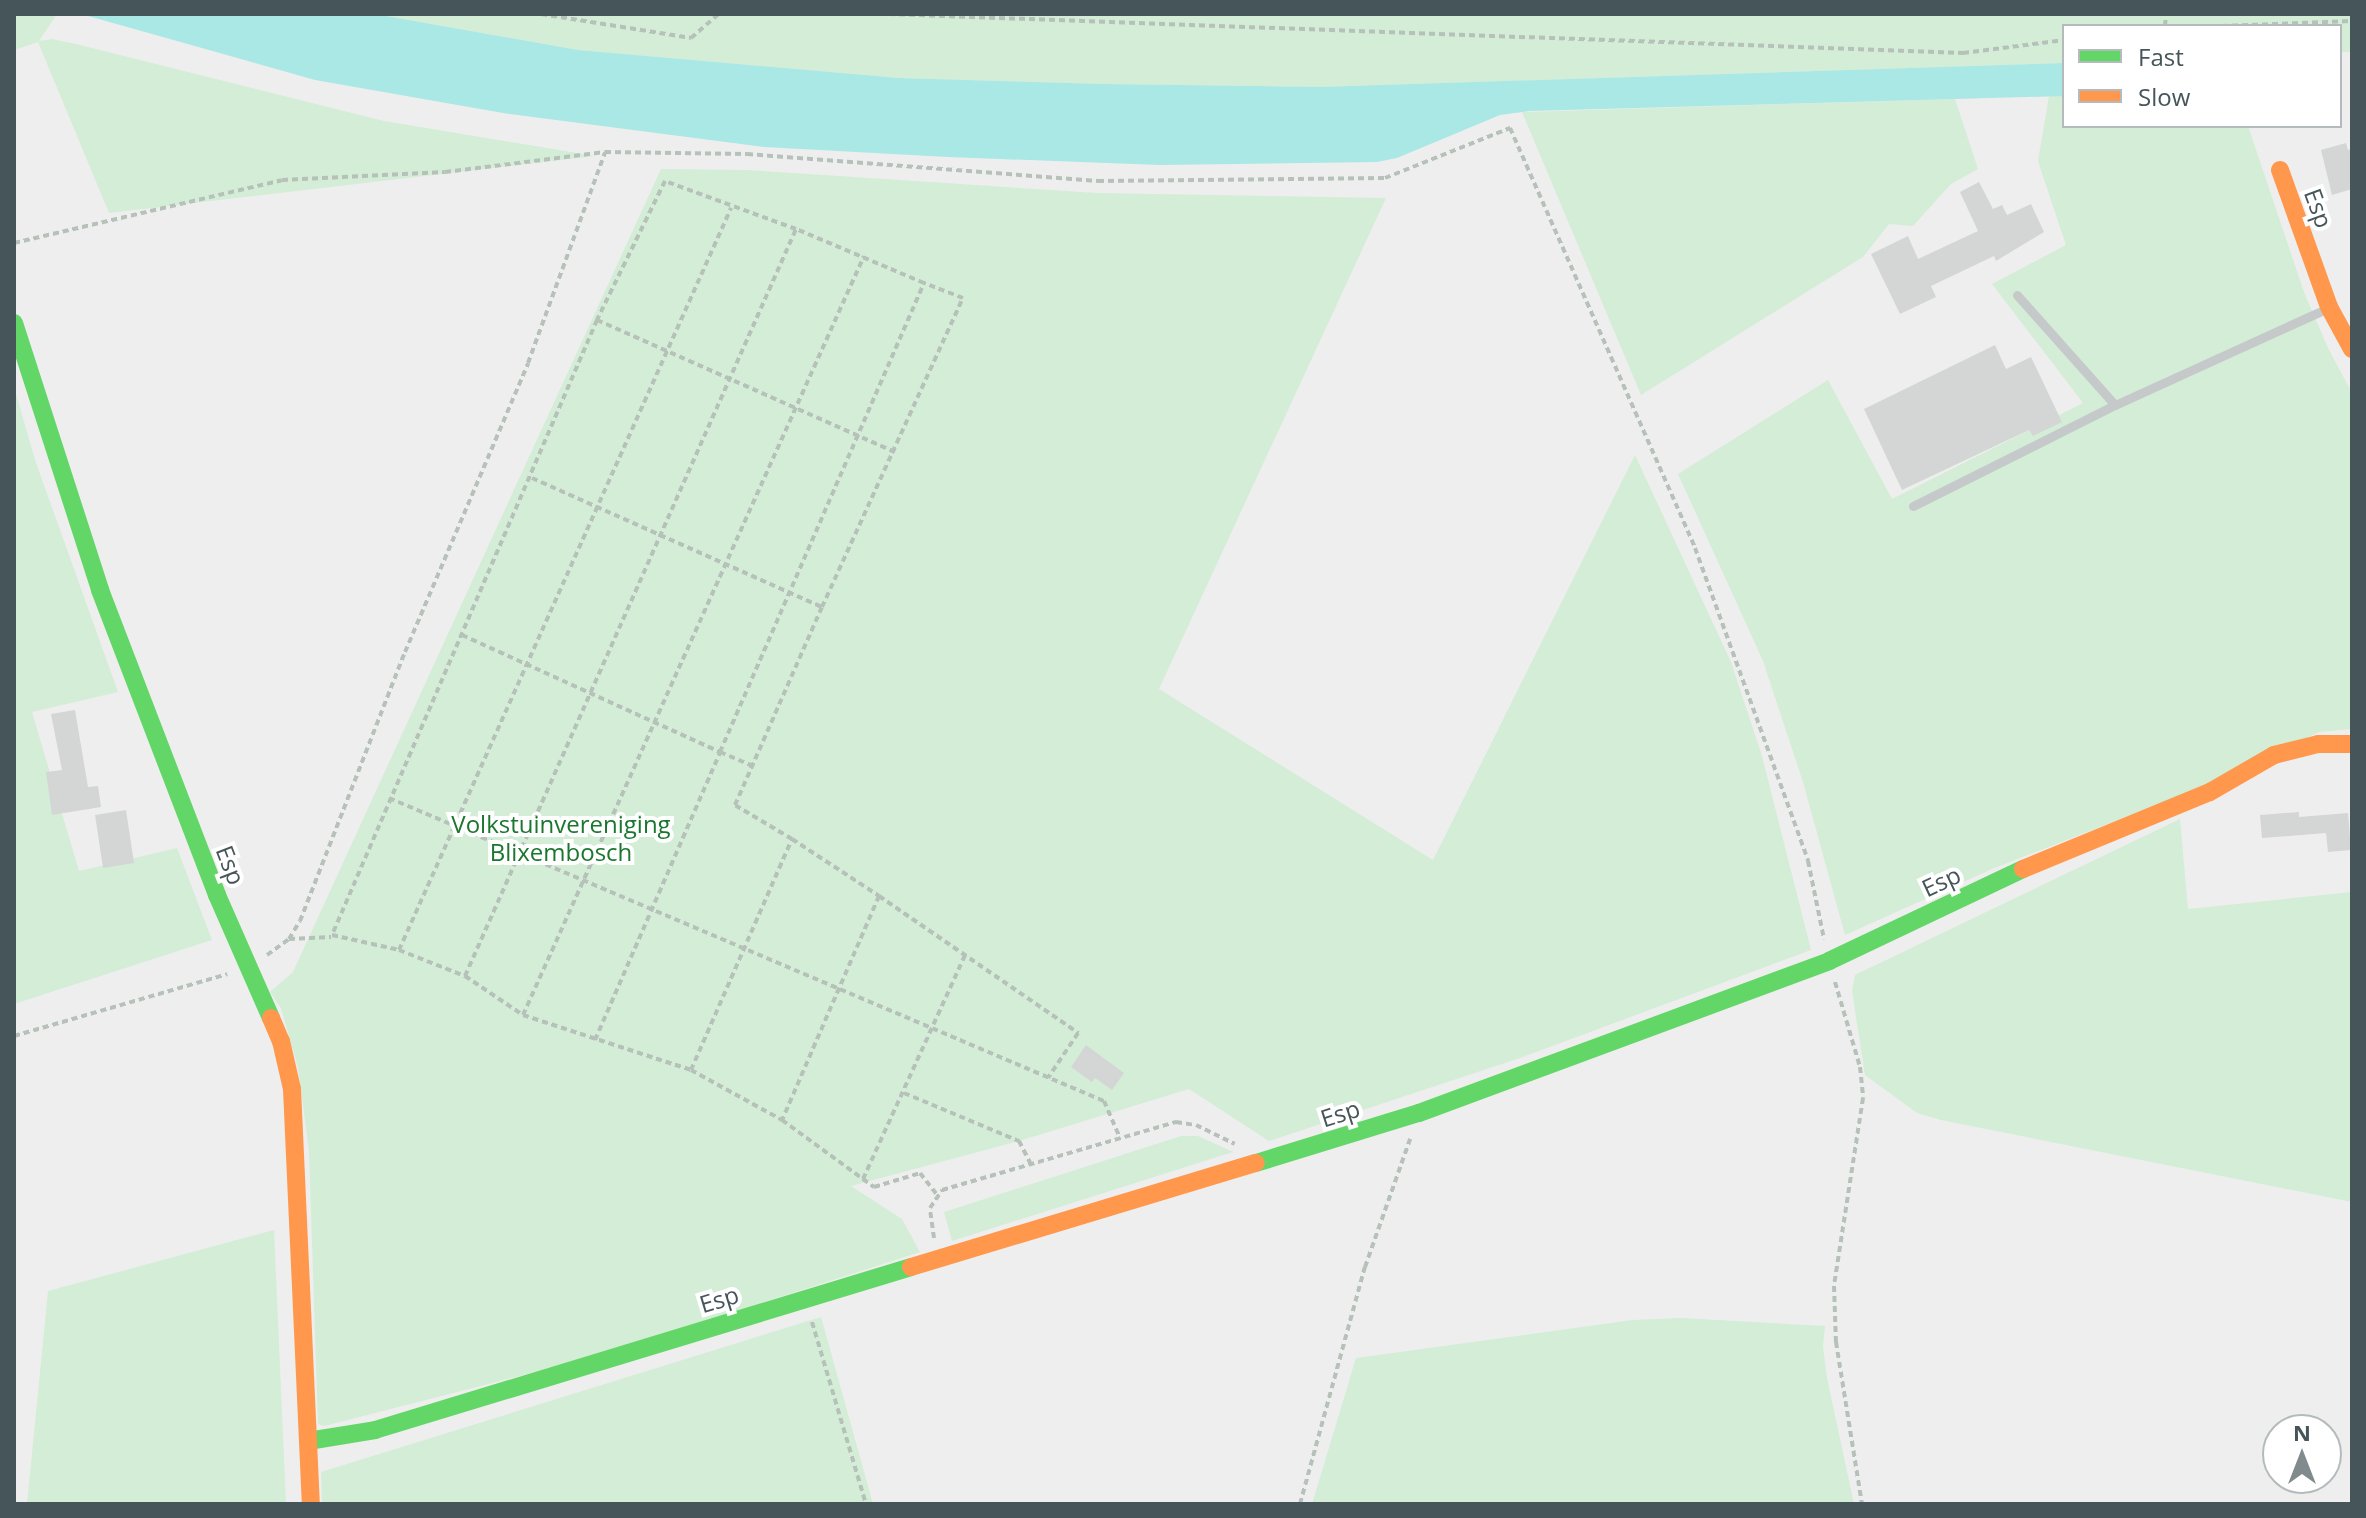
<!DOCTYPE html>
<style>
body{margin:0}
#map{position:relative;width:2366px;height:1518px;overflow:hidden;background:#eee;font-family:"Open Sans",sans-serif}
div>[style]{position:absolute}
.green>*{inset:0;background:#d3edd6}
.water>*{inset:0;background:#a9e8e4}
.building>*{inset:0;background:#d4d6d6}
.path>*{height:4px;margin-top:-2px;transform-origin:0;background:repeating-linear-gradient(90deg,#b6c1ba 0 6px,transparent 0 10px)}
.lane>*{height:9px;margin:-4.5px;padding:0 4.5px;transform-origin:4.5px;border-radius:4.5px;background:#c5c9ca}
.fast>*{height:18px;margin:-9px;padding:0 9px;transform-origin:9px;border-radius:9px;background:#63d668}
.slow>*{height:18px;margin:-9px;padding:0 9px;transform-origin:9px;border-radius:9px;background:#ff974d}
span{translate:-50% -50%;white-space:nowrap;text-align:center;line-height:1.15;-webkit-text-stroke:8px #fff;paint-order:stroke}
.street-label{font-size:24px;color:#465559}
.park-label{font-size:24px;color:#1b762f}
.frame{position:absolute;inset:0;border:16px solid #465559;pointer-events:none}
.legend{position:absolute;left:2062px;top:24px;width:280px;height:104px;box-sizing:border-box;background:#fff;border:2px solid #b5bbbd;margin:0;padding:10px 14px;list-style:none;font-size:24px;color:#465559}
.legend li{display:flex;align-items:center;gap:16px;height:40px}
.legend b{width:40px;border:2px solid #b5bbbd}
.north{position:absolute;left:2262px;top:1414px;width:80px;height:80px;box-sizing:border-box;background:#fff;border:2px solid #b5bbbd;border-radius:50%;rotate:0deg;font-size:22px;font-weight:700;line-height:32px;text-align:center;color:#465559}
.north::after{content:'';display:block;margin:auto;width:28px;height:36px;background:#818b8d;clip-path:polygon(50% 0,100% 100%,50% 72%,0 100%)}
</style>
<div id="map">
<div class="green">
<div style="clip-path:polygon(14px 14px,57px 14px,39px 41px,52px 39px,76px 44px,384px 121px,595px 156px,109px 213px,38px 42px,14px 50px)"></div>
<div style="clip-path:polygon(375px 14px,2352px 14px,2352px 52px,2340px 52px,2340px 26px,2064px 26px,2064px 63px,1320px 87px,1104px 84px,899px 78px,578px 50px)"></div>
<div style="clip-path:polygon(2049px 96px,2064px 96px,2064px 126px,2248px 126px,2305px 295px,2329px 350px,2352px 393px,2352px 729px,2319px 732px,2192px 791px,1992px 869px,1845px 935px,1803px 782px,1763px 661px,1678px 474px,1828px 380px,1892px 499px,2083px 403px,1992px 284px,2066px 245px,2038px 161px)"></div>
<div style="clip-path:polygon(1955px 99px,1978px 169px,1951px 184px,1913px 226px,1889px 224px,1863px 257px,1641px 395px,1522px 112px)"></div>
<div style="clip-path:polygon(661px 169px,747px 170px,1097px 193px,1386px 198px,1159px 689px,1433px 860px,1635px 455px,1731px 662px,1762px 756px,1811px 950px,1520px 1058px,1269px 1141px,1189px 1089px,1019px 1141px,851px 1186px,902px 1219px,920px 1252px,590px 1358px,324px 1426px,318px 1424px,309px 1150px,298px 1068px,281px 1008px,270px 992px,293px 972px)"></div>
<div style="clip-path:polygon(14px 387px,35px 460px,118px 692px,32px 712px,79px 871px,177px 848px,212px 940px,14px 1004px)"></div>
<div style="clip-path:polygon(2180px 819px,2188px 909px,2352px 892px,2352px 1202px,1941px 1120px,1917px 1113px,1865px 1075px,1852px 991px,1855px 975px)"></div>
<div style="clip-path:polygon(1181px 1136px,1198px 1136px,1233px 1152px,952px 1241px,944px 1212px)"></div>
<div style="clip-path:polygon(274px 1230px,286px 1504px,27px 1504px,48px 1291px)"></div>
<div style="clip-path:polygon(821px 1317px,873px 1504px,322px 1504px,321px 1472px)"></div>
<div style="clip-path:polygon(1681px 1318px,1825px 1326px,1823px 1347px,1827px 1378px,1854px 1504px,1312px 1504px,1356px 1358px,1633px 1320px)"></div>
</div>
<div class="water">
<div style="clip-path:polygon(81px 14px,375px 14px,578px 50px,899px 78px,1104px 84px,1320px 87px,2064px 63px,2064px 96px,1529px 111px,1500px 115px,1397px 158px,1377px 162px,1160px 165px,948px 157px,764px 147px,503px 113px,315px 80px)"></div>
</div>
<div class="building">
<div style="clip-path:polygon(2346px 143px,2348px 150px,2352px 149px,2352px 189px,2332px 195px,2321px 150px)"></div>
<div style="clip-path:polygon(1979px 182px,1993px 209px,2002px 205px,2007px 215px,2031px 204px,2044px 232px,1996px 261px,1994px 256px,1931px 286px,1936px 297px,1900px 314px,1871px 254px,1908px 236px,1918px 259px,1978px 231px,1960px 192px)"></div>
<div style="clip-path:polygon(1995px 345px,2006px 369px,2031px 357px,2062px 422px,2033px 436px,2029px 430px,1902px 490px,1864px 409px)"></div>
<div style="clip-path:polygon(75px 710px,88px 787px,98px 786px,101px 807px,52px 815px,46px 772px,62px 770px,51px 714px)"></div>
<div style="clip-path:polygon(126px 810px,134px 863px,103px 868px,95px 815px)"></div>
<div style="clip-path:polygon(2299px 812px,2299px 817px,2348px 813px,2351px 850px,2328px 852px,2326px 833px,2262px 838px,2260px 815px)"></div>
<div style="clip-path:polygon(1086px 1045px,1124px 1073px,1112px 1090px,1095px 1078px,1092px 1082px,1071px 1067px)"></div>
</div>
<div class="path">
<div style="left:541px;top:14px;width:152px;rotate:9.1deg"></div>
<div style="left:691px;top:38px;width:37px;rotate:-41deg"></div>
<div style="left:889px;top:14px;width:1075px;rotate:2.08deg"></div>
<div style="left:1963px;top:53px;width:102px;rotate:-7.3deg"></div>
<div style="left:2165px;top:26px;width:12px;rotate:-85deg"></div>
<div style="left:2222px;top:26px;width:130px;rotate:-2.2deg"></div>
<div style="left:14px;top:243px;width:275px;rotate:-13.2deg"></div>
<div style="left:282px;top:180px;width:163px;rotate:-2.8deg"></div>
<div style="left:445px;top:172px;width:161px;rotate:-7.1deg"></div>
<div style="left:605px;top:152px;width:142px;rotate:0.8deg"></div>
<div style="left:747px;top:154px;width:352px;rotate:4.4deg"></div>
<div style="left:1098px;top:181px;width:287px;rotate:-0.6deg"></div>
<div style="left:1385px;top:178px;width:135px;rotate:-21.8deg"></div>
<div style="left:1510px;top:128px;width:459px;rotate:66.2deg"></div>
<div style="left:1695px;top:548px;width:333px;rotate:70.1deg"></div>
<div style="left:1808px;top:861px;width:80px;rotate:78.4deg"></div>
<div style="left:597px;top:320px;width:326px;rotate:23.9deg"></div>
<div style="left:532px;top:478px;width:317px;rotate:24deg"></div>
<div style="left:822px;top:607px;width:340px;rotate:-65.5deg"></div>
<div style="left:963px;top:298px;width:42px;rotate:-159deg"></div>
<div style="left:462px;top:635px;width:283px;rotate:24.4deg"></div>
<div style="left:720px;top:752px;width:511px;rotate:-66.49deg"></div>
<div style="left:924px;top:283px;width:139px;rotate:-157.1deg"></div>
<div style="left:796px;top:229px;width:140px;rotate:-159.9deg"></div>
<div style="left:665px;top:181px;width:155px;rotate:116.1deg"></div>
<div style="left:597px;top:320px;width:670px;rotate:113.31deg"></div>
<div style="left:332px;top:935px;width:69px;rotate:12.6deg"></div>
<div style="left:399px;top:950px;width:71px;rotate:21.5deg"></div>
<div style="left:465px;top:976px;width:70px;rotate:33.9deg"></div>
<div style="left:523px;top:1015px;width:177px;rotate:18.1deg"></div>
<div style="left:691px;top:1070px;width:252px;rotate:-66.4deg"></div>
<div style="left:792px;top:839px;width:66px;rotate:-149.2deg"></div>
<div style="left:735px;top:805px;width:216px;rotate:-66.3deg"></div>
<div style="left:389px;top:798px;width:777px;rotate:22.97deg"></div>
<div style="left:1104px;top:1101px;width:40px;rotate:66.6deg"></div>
<div style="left:792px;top:839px;width:104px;rotate:33.2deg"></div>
<div style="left:879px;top:896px;width:244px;rotate:113.4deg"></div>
<div style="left:782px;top:1120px;width:114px;rotate:36.1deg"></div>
<div style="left:874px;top:1187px;width:48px;rotate:-16.9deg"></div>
<div style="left:920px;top:1173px;width:29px;rotate:52deg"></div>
<div style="left:879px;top:896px;width:242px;rotate:34.5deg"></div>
<div style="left:1078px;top:1033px;width:54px;rotate:123.7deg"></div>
<div style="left:289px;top:939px;width:42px;rotate:-2.7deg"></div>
<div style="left:399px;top:950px;width:813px;rotate:-65.89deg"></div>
<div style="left:267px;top:955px;width:27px;rotate:-36deg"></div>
<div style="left:289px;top:939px;width:21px;rotate:-59deg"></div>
<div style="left:300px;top:921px;width:289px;rotate:-68.7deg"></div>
<div style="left:405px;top:652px;width:314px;rotate:-66.9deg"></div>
<div style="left:528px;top:363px;width:224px;rotate:-69.9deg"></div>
<div style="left:465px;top:976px;width:817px;rotate:-66.1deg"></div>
<div style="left:1835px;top:982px;width:89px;rotate:73.6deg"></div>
<div style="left:1860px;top:1067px;width:31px;rotate:84deg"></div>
<div style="left:1863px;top:1098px;width:190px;rotate:98.8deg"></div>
<div style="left:1834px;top:1286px;width:56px;rotate:88deg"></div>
<div style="left:1836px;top:1342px;width:164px;rotate:80.9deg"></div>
<div style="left:523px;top:1015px;width:832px;rotate:-65.81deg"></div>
<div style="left:14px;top:1036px;width:222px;rotate:-16.2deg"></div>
<div style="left:595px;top:1040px;width:314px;rotate:-66.5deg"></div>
<div style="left:720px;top:752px;width:34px;rotate:23deg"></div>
<div style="left:691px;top:1070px;width:104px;rotate:28.8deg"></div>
<div style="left:904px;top:1093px;width:125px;rotate:22.7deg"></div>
<div style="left:1019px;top:1141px;width:25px;rotate:63deg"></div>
<div style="left:863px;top:1179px;width:246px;rotate:-65.5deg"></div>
<div style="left:934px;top:1238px;width:30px;rotate:-98deg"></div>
<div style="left:930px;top:1208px;width:22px;rotate:-56deg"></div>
<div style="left:942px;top:1190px;width:244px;rotate:-16.2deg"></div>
<div style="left:1176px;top:1122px;width:20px;rotate:9deg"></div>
<div style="left:1196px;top:1125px;width:43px;rotate:26deg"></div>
<div style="left:812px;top:1322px;width:190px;rotate:73.5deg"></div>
<div style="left:1300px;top:1504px;width:246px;rotate:-74.7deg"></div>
<div style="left:1365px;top:1267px;width:136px;rotate:-70.6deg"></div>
</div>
<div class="lane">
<div style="left:2017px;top:295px;width:147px;rotate:48.3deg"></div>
<div style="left:1913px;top:506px;width:226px;rotate:-26.6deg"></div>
<div style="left:2115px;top:405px;width:232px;rotate:-24.5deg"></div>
</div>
<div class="fast">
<div style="left:14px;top:323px;width:281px;rotate:72.1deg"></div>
<div style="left:100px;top:590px;width:327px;rotate:69deg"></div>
<div style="left:217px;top:895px;width:134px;rotate:66.3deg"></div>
<div style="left:1256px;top:1163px;width:170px;rotate:-17.1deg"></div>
<div style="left:1419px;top:1113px;width:437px;rotate:-20.3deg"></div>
<div style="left:1829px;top:961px;width:215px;rotate:-25.4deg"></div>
<div style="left:308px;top:1441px;width:68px;rotate:-9.3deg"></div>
<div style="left:375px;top:1430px;width:560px;rotate:-16.91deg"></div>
</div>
<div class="slow">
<div style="left:2280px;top:170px;width:145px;rotate:70.3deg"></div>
<div style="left:2329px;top:307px;width:48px;rotate:61.3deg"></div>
<div style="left:2023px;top:869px;width:202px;rotate:-22.4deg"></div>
<div style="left:2210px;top:792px;width:74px;rotate:-30deg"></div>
<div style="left:2274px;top:755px;width:45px;rotate:-14deg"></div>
<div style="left:2318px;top:744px;width:34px"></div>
<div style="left:271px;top:1018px;width:25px;rotate:67deg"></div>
<div style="left:281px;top:1041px;width:49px;rotate:77.1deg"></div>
<div style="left:292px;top:1089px;width:415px;rotate:87.4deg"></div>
<div style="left:911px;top:1267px;width:360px;rotate:-16.8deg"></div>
</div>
<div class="street-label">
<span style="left:2319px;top:208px;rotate:70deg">Esp</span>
<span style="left:231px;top:865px;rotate:69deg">Esp</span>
<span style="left:1941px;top:881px;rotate:-25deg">Esp</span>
<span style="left:1340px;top:1113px;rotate:-18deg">Esp</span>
<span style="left:719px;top:1299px;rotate:-17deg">Esp</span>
</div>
<div class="park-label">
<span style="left:561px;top:838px">Volkstuinvereniging<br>Blixembosch</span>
</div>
<div class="frame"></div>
<ul class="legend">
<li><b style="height:10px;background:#63d668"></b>Fast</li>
<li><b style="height:10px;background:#ff974d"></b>Slow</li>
</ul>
<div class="north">N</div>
</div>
